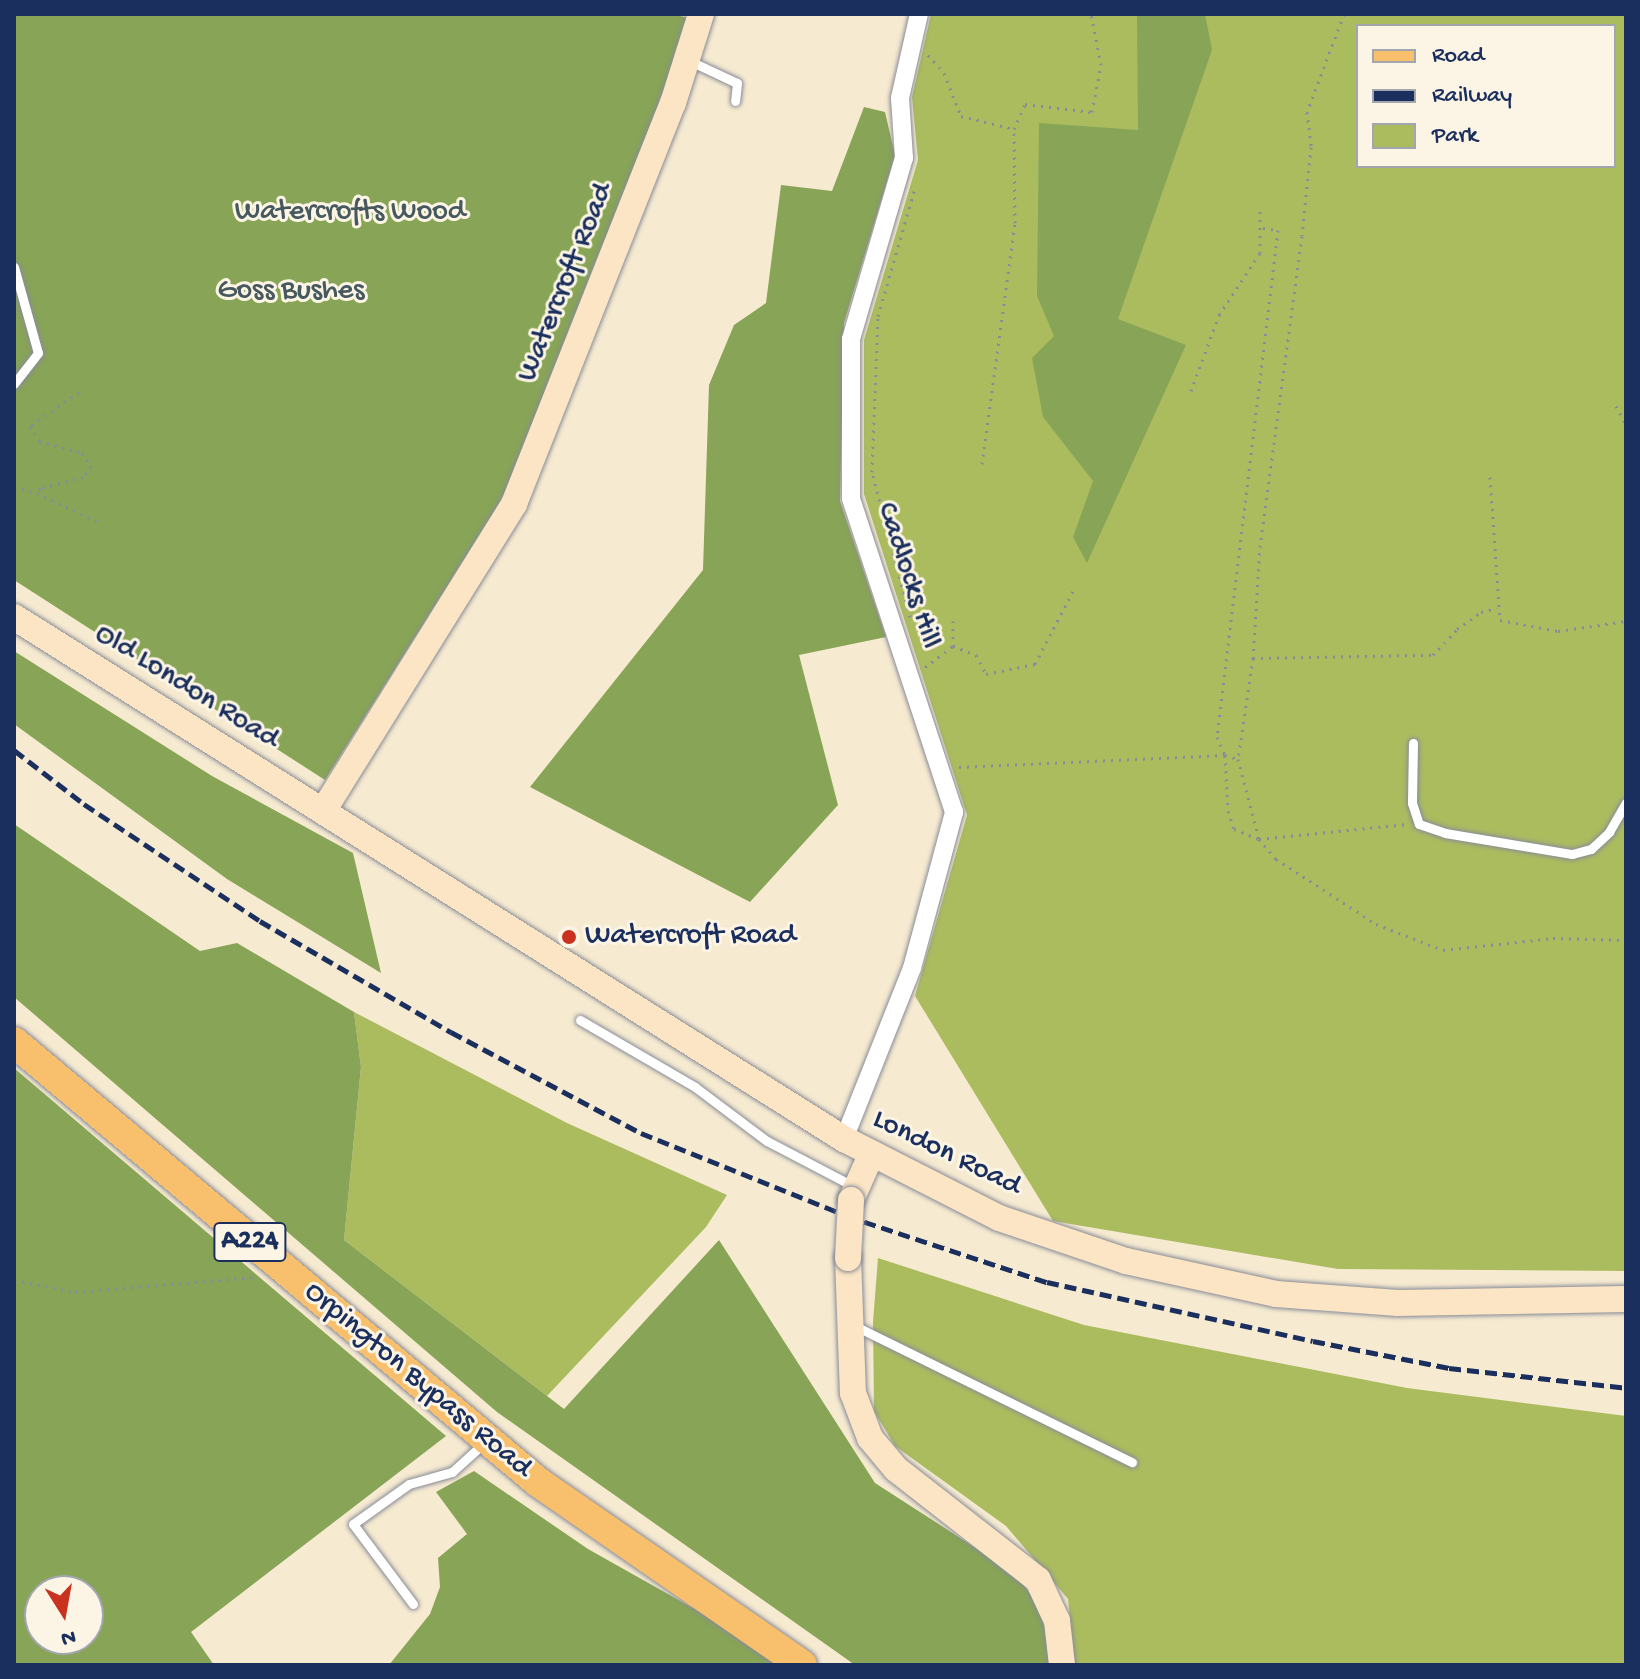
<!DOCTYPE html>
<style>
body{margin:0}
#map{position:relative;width:1640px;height:1679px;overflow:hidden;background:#f6ead1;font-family:"Gochi Hand",sans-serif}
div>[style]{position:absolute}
.green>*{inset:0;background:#abbc5f}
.forest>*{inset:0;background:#88a456}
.path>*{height:3px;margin-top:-1.5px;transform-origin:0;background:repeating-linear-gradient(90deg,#888c98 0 2px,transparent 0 8px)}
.roads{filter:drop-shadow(0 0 2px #888c98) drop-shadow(0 0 2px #888c98)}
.lane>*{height:9px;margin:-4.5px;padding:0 4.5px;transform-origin:4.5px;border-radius:4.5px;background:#fff}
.street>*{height:18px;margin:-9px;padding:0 9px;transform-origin:9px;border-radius:9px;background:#fff}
.secondary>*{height:26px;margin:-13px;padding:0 13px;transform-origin:13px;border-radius:13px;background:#fce5c4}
.primary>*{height:30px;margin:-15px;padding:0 15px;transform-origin:15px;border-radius:15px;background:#f8bf6c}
.rail>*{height:5px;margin-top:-2.5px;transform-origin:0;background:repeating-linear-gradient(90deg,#1b2f5e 0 12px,transparent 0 18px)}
.bridges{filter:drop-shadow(0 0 2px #888c98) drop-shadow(0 0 2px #888c98)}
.secondary-bridge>*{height:26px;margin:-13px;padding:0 13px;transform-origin:13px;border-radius:13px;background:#fce5c4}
.dots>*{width:22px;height:22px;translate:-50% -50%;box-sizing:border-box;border:4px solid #fcf5e5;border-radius:50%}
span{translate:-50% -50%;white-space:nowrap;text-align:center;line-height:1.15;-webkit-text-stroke:6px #fcf5e5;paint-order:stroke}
.shield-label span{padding:2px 6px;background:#fcf5e5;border:2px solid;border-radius:6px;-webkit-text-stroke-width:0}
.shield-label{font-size:28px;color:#1b2f5e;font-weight:700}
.park-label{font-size:30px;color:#46595e}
.street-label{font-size:30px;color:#1b2f5e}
.poi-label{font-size:30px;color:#1b2f5e}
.left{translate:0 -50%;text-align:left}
.frame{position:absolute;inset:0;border:16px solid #1b2f5e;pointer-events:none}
.legend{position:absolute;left:1356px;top:24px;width:260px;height:144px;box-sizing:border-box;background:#fcf5e5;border:2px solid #a2a6af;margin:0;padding:10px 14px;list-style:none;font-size:24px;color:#1b2f5e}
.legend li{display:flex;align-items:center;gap:16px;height:40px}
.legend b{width:40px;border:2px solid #a2a6af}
.north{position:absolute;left:24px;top:1575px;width:80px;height:80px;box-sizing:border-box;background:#fcf5e5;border:2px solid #a2a6af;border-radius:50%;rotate:169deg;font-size:22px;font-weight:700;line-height:32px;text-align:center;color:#1b2f5e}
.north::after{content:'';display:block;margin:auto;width:28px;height:36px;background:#c8321e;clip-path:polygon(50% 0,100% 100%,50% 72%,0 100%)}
</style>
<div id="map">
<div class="green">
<div style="clip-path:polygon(evenodd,931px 14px,1626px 14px,1626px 1271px,1338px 1269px,1053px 1221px,915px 996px,967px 815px,864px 494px,864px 340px,918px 160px,912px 97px,931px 14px,1358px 26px,1614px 26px,1614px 166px,1358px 166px,1358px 26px)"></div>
<div style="clip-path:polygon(354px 1012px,567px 1123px,727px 1195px,706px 1227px,547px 1396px,344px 1240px,361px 1067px)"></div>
<div style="clip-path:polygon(878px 1258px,1084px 1325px,1407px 1388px,1626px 1416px,1626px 1665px,1075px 1665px,1068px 1599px,1006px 1526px,895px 1446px,874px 1411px,873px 1322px)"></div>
</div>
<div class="forest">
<div style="clip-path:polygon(14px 14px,672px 14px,693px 19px,502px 499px,325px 780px,14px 580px)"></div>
<div style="clip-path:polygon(1137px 14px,1205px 14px,1212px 50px,1118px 319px,1186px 345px,1087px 563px,1073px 537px,1093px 481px,1043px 417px,1032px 358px,1054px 336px,1037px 296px,1039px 123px,1138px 130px)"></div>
<div style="clip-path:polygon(864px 107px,885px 112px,895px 155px,844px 323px,840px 501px,886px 637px,799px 655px,838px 805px,750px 902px,530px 787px,703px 570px,709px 385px,734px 325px,766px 303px,781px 185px,832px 191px)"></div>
<div style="clip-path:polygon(14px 651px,212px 776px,353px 853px,381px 973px,227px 879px,14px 724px)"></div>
<div style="clip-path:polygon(14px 824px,200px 951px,237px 943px,354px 1012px,361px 1067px,344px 1240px,564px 1409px,719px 1240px,875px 1483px,1013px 1572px,1043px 1610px,1053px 1665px,855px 1665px,497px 1412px,14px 997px)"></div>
<div style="clip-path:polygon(evenodd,14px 1068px,446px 1436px,191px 1632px,214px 1665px,14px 1665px,14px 1068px,88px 1591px,88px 1639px,40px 1639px,40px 1591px,88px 1591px)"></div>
<div style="clip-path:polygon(474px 1471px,588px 1549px,732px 1630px,781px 1665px,389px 1665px,430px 1614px,440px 1587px,438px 1558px,467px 1534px,436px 1492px)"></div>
</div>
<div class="path">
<div style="left:1344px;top:14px;width:105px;rotate:110.7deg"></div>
<div style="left:1307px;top:112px;width:35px;rotate:83deg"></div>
<div style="left:1311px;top:147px;width:89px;rotate:95.8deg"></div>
<div style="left:1302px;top:236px;width:312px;rotate:97.7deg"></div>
<div style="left:1260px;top:545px;width:113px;rotate:93.5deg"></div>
<div style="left:1253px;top:658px;width:102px;rotate:98.4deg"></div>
<div style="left:1238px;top:759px;width:83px;rotate:75.3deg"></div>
<div style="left:1259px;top:839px;width:26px;rotate:50deg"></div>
<div style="left:1276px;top:859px;width:119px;rotate:33deg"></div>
<div style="left:1376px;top:924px;width:72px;rotate:21.2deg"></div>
<div style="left:1443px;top:950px;width:111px;rotate:-6.2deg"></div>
<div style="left:1553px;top:938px;width:73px;rotate:1.6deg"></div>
<div style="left:928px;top:55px;width:24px;rotate:48deg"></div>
<div style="left:944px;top:73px;width:46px;rotate:68.4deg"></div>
<div style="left:961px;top:116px;width:55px;rotate:13.8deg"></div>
<div style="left:1263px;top:228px;width:15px;rotate:8deg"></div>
<div style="left:1278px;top:230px;width:511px;rotate:96.86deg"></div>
<div style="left:1217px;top:737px;width:20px;rotate:66deg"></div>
<div style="left:1225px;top:755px;width:56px;rotate:86.9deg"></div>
<div style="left:1228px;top:811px;width:19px;rotate:72deg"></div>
<div style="left:1234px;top:829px;width:27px;rotate:22deg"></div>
<div style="left:1259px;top:839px;width:149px;rotate:-5.8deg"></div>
<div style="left:1191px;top:391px;width:81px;rotate:-69.8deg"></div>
<div style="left:1219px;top:315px;width:74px;rotate:-56.5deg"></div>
<div style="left:1260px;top:253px;width:47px;rotate:-90deg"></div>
<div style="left:79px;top:392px;width:60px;rotate:145.2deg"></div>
<div style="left:30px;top:426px;width:17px;rotate:59deg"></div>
<div style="left:39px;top:441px;width:45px;rotate:15.6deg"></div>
<div style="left:82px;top:453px;width:16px;rotate:55deg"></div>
<div style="left:91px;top:466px;width:14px;rotate:126deg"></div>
<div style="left:83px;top:477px;width:44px;rotate:165.7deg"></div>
<div style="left:40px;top:488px;width:6px;rotate:121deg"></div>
<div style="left:37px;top:493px;width:68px;rotate:25.4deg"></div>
<div style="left:1616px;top:406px;width:21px;rotate:62deg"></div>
<div style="left:982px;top:464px;width:243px;rotate:-82.2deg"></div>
<div style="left:1015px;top:223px;width:94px;rotate:-90.6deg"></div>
<div style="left:1014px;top:129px;width:27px;rotate:-66deg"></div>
<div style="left:1025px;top:104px;width:67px;rotate:6.8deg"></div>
<div style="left:1092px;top:112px;width:48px;rotate:-79.2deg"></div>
<div style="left:1101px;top:65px;width:52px;rotate:-101.1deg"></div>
<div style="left:1490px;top:477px;width:143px;rotate:86deg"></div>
<div style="left:1500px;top:620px;width:59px;rotate:10.7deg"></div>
<div style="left:1558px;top:631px;width:69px;rotate:-8.4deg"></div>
<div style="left:14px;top:487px;width:24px;rotate:15deg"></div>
<div style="left:910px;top:617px;width:150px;rotate:-104.7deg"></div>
<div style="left:872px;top:472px;width:156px;rotate:-87.8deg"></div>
<div style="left:878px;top:316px;width:130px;rotate:-73.9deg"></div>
<div style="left:953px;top:621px;width:25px;rotate:90deg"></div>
<div style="left:953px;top:646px;width:25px;rotate:21deg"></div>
<div style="left:976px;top:655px;width:21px;rotate:62deg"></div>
<div style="left:986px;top:674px;width:50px;rotate:-11.5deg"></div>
<div style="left:1035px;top:664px;width:85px;rotate:-62.5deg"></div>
<div style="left:1253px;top:658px;width:180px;rotate:-1deg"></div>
<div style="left:1433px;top:655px;width:35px;rotate:-47deg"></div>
<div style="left:1457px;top:629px;width:29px;rotate:-35deg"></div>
<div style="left:1481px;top:612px;width:16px;rotate:-14deg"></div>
<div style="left:925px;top:667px;width:35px;rotate:-37deg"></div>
<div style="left:959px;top:767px;width:266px;rotate:-2.6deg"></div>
<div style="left:1225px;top:755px;width:14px;rotate:17deg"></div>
<div style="left:14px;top:1280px;width:62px;rotate:11.1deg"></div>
<div style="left:75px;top:1292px;width:183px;rotate:-4.7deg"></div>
</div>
<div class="roads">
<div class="lane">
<div style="left:690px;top:61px;width:52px;rotate:25.1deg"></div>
<div style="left:737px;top:83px;width:18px;rotate:96deg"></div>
<div style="left:14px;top:267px;width:89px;rotate:74.4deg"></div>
<div style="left:38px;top:353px;width:39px;rotate:128deg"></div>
<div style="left:1413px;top:743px;width:60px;rotate:91deg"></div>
<div style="left:1412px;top:803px;width:22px;rotate:72deg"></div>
<div style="left:1419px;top:824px;width:28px;rotate:19deg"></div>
<div style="left:1445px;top:833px;width:129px;rotate:9.4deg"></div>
<div style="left:1572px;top:854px;width:20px;rotate:-15deg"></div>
<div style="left:1591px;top:849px;width:25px;rotate:-43deg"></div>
<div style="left:1609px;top:832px;width:34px;rotate:-60deg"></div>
<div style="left:580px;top:1020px;width:133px;rotate:30.2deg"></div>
<div style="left:695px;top:1087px;width:90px;rotate:36.9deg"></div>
<div style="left:767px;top:1141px;width:97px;rotate:27.6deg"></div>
<div style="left:853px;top:1325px;width:311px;rotate:26.2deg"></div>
<div style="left:413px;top:1604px;width:100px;rotate:-126.9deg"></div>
<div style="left:353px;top:1524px;width:69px;rotate:-35.5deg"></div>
<div style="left:409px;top:1484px;width:45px;rotate:-15.6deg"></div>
<div style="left:452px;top:1472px;width:43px;rotate:-42.2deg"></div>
</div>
<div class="street">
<div style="left:844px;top:1139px;width:184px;rotate:-68.3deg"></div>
<div style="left:912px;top:968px;width:162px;rotate:-74.9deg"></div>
<div style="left:954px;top:812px;width:330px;rotate:-108.2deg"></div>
<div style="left:851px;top:498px;width:159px;rotate:-90deg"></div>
<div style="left:851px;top:339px;width:189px;rotate:-73.7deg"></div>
<div style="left:904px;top:158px;width:60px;rotate:-93.8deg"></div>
<div style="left:900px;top:98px;width:86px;rotate:-77.3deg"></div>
</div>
<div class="secondary">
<div style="left:14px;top:617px;width:981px;rotate:32.17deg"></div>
<div style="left:844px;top:1139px;width:174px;rotate:27deg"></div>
<div style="left:999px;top:1218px;width:134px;rotate:18.7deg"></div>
<div style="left:1126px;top:1261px;width:154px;rotate:12.4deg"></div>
<div style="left:1276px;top:1294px;width:122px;rotate:4.2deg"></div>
<div style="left:1398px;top:1303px;width:228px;rotate:-1deg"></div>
<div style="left:323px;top:811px;width:362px;rotate:-58.1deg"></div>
<div style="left:514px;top:504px;width:431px;rotate:-68.4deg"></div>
<div style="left:673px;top:103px;width:93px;rotate:-72.5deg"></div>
<div style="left:851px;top:1200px;width:49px;rotate:-66deg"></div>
<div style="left:848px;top:1258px;width:135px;rotate:87.9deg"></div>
<div style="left:853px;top:1393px;width:48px;rotate:69.3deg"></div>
<div style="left:870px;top:1438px;width:40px;rotate:50deg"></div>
<div style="left:896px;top:1469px;width:180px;rotate:38deg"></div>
<div style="left:1038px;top:1580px;width:45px;rotate:65.1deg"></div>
<div style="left:1057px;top:1621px;width:44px;rotate:83.5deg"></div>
</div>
<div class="primary">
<div style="left:14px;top:1042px;width:684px;rotate:40.02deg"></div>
<div style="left:538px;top:1482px;width:321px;rotate:34.7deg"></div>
</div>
</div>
<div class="rail">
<div style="left:14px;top:750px;width:88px;rotate:37.6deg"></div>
<div style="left:84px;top:804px;width:211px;rotate:33.6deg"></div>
<div style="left:260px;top:921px;width:221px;rotate:30.2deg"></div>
<div style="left:451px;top:1032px;width:215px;rotate:28deg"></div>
<div style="left:641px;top:1133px;width:222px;rotate:21.9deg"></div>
<div style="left:847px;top:1216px;width:211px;rotate:18.3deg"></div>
<div style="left:1047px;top:1282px;width:272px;rotate:12.5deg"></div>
<div style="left:1313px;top:1341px;width:139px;rotate:11.2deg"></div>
<div style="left:1449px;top:1368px;width:178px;rotate:6.4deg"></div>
</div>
<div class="bridges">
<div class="secondary-bridge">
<div style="left:848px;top:1258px;width:58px;rotate:-87deg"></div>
</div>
</div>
<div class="dots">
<div style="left:569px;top:937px;background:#c8321e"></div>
</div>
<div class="shield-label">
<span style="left:250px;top:1242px">A224</span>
</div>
<div class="park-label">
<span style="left:350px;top:213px">Watercrofts Wood</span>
<span style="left:291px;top:292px">Goss Bushes</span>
</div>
<div class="street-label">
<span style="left:567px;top:283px;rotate:-68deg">Watercroft Road</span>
<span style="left:907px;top:576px;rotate:72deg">Cadlocks Hill</span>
<span style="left:186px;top:688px;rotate:32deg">Old London Road</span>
<span style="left:946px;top:1154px;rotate:26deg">London Road</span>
<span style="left:417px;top:1381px;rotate:40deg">Orpington Bypass Road</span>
</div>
<div class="poi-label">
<span class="left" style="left:585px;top:937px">Watercroft Road</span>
</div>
<div class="frame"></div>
<ul class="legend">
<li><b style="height:10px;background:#f8bf6c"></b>Road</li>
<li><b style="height:10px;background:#1b2f5e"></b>Railway</li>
<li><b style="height:22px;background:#abbc5f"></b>Park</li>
</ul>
<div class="north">N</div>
</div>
